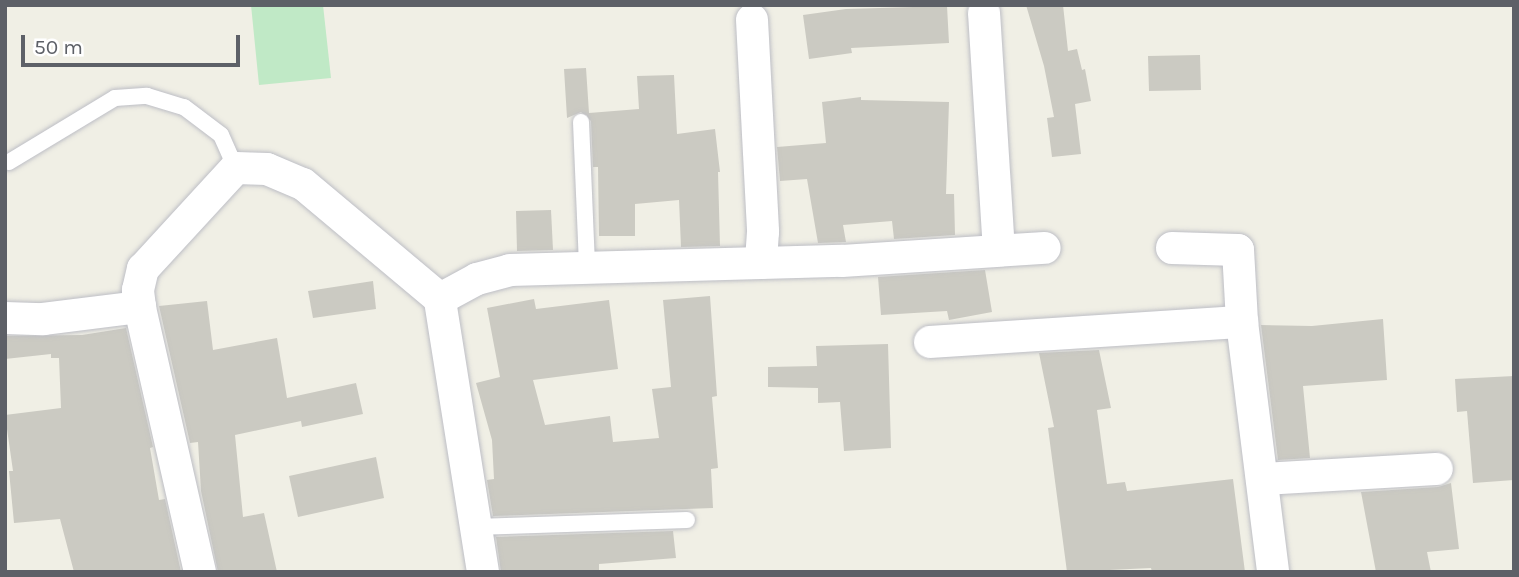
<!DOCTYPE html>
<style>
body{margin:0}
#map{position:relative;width:1519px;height:577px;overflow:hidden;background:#f0efe5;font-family:Karla,sans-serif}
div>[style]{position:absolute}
.green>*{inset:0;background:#c0e9c6}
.building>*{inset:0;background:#cbcac2}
.roads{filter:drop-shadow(0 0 2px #bdbec5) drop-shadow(0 0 2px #bdbec5)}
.service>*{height:16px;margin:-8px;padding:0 8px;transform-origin:8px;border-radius:8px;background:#fff}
.minor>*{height:32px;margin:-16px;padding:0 16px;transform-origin:16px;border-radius:16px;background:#fff}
span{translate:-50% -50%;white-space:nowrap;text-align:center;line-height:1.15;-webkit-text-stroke:6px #fff;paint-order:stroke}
.frame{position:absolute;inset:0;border:7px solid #5d6067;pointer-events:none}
.scale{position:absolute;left:21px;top:35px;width:219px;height:32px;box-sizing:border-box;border:4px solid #5d6067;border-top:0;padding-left:9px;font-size:21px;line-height:24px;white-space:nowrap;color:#5d6067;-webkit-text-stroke:5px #fff;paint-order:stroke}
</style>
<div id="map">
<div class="green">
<div style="clip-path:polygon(251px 5px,323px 5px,331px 78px,259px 85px)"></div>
</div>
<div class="building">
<div style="clip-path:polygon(1026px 5px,1063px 5px,1068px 51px,1077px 49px,1082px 70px,1085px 69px,1091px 101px,1075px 104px,1081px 154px,1052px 157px,1047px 118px,1054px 117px,1044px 66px)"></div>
<div style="clip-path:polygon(947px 6px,949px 43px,851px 48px,852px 53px,809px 59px,803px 15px,846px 9px)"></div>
<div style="clip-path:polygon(1200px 55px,1201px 90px,1149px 91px,1148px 56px)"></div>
<div style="clip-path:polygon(586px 68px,589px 113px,639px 109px,637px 76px,674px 75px,677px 134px,715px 129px,720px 172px,718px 172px,720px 246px,681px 247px,679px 200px,635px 204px,635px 236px,599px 236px,598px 167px,593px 167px,591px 121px,581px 112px,567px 118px,564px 69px)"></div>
<div style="clip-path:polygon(861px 97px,861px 100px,949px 102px,946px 194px,954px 194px,955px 235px,894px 239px,892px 221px,843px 225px,846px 242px,818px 243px,807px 179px,780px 181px,777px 147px,826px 143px,822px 102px)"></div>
<div style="clip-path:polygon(551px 210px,553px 250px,517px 251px,516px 211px)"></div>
<div style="clip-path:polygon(985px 270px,992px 312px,949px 320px,947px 311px,881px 315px,878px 277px)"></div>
<div style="clip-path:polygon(373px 281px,376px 309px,313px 318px,308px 291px)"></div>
<div style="clip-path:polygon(710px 296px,717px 396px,712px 397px,718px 468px,711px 469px,713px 508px,493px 516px,487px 480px,494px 479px,492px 440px,476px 383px,500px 377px,487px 308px,534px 299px,536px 309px,609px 300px,618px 369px,533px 380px,545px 425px,610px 416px,613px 442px,659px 438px,652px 389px,671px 387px,663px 300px)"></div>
<div style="clip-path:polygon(207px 301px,213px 350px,277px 338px,287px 398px,356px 383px,363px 414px,302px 427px,301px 421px,235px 435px,243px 517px,264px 513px,277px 572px,218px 572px,201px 491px,198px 442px,190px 443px,159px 306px)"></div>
<div style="clip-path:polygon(1383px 319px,1387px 380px,1303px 386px,1310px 458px,1278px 460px,1261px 325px,1312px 326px)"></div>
<div style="clip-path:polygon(126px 328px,153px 447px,150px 448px,159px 500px,165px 499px,181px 572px,74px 572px,60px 519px,14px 523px,9px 471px,13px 471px,5px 415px,61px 408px,59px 358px,51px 358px,51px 354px,5px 359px,5px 336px,82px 335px)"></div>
<div style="clip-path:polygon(888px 344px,891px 448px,844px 451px,840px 402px,818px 403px,818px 388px,768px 387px,768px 367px,817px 366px,816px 346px)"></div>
<div style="clip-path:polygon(1099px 350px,1111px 408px,1097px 410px,1107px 484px,1125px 482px,1127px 491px,1233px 479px,1245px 572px,1152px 572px,1151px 568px,1067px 572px,1048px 428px,1054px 427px,1039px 353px)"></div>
<div style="clip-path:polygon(1514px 376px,1514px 480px,1473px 483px,1467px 411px,1457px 412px,1455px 379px)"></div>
<div style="clip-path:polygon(376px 457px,384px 498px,298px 517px,289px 476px)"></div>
<div style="clip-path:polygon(1451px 483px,1459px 549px,1427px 552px,1431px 572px,1376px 572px,1361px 492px,1438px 487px)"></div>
<div style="clip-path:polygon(673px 531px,676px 558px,599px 564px,599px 572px,501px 572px,496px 537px)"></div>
</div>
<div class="roads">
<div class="service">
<div style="left:581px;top:122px;width:146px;rotate:87.6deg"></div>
<div style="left:9px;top:162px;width:124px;rotate:-31.1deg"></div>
<div style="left:115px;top:98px;width:32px;rotate:-4deg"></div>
<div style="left:147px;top:96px;width:39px;rotate:17deg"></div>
<div style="left:184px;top:107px;width:46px;rotate:37.1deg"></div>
<div style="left:221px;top:135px;width:36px;rotate:66deg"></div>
<div style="left:476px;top:527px;width:211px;rotate:-1.9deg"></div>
</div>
<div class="minor">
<div style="left:984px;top:13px;width:237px;rotate:86.4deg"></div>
<div style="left:752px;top:20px;width:212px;rotate:87deg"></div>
<div style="left:763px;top:232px;width:31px;rotate:94deg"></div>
<div style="left:1172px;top:248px;width:66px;rotate:1.7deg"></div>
<div style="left:1238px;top:250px;width:72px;rotate:86.8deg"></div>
<div style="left:1242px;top:322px;width:252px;rotate:82.9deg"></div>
<div style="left:5px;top:318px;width:38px;rotate:2deg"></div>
<div style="left:43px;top:319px;width:98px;rotate:-7.1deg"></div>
<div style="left:930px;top:342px;width:313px;rotate:-3.7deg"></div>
<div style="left:1262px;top:479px;width:175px;rotate:-3.3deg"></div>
<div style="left:200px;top:572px;width:272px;rotate:-102.8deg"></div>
<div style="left:140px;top:307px;width:17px;rotate:-97deg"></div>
<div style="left:138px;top:290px;width:22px;rotate:-77deg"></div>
<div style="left:143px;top:269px;width:137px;rotate:-47.4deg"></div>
<div style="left:236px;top:168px;width:31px;rotate:2deg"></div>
<div style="left:267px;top:169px;width:39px;rotate:23deg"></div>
<div style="left:303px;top:184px;width:179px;rotate:40deg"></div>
<div style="left:483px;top:572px;width:276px;rotate:-99deg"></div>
<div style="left:440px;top:299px;width:42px;rotate:-28.4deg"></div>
<div style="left:477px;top:279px;width:34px;rotate:-15deg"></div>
<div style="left:510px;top:270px;width:332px;rotate:-1.6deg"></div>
<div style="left:842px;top:261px;width:203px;rotate:-3.7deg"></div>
</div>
</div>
<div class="frame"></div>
<div class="scale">50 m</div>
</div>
